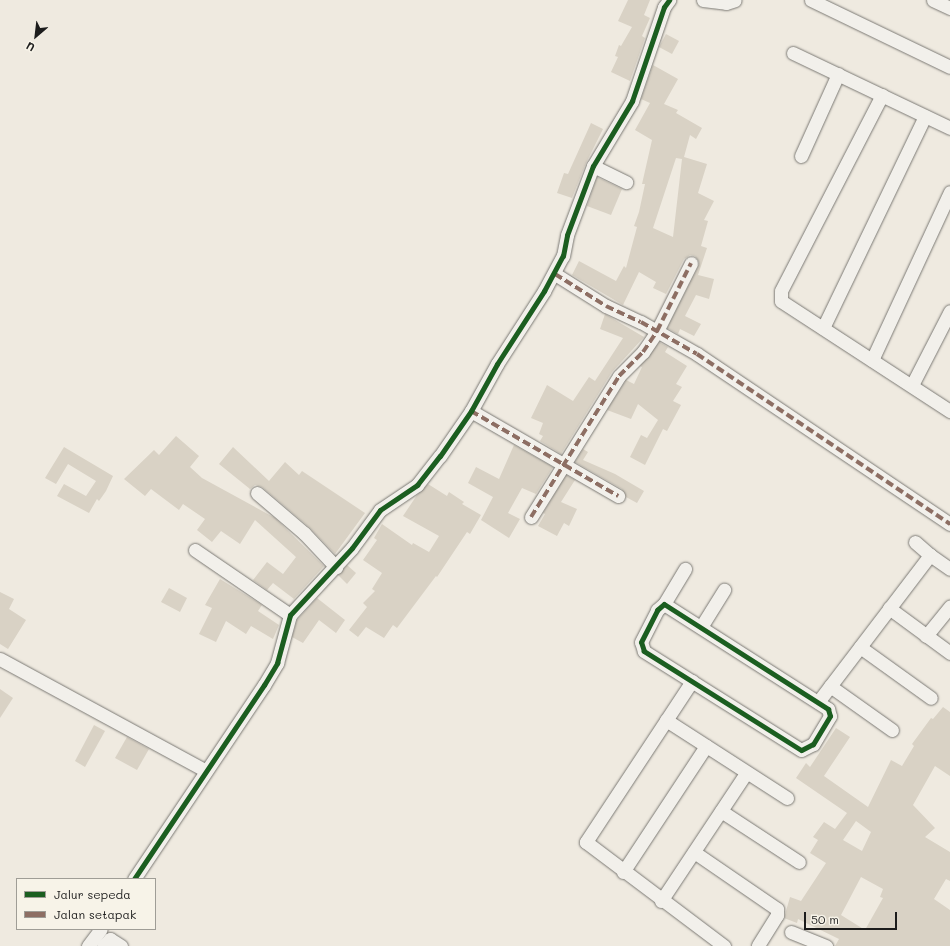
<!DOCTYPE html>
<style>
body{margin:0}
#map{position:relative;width:950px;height:946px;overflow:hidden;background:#efeae0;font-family:Mali,sans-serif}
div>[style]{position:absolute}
.building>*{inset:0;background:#d9d2c5}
.roads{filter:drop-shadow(0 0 1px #7b7974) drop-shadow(0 0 1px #7b7974)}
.minor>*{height:13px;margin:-6.5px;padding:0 6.5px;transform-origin:6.5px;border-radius:6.5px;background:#f2f0eb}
.quiet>*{height:4px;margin-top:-2px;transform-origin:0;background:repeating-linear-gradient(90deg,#8d6e63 0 8px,transparent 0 12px)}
.cycleway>*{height:5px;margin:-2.5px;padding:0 2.5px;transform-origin:2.5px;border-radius:2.5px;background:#1b5e20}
span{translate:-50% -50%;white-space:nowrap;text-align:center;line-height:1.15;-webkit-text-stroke:3px #f7f3e8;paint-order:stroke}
.legend{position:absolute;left:16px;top:878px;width:140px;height:52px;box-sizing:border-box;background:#f7f3e8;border:1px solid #9f9d96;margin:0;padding:5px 7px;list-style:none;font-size:12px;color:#1c1c1c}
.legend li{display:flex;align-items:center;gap:8px;height:20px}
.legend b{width:20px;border:1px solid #9f9d96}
.north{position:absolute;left:16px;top:16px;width:40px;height:40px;-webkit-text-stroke:3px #f7f3e8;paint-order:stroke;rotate:208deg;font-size:11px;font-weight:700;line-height:16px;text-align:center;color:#1c1c1c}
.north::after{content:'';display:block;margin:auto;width:14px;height:18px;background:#1c1c1c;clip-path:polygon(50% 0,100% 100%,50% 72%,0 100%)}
.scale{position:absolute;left:804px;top:912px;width:93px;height:18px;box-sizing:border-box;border:2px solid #1c1c1c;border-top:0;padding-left:5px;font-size:12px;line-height:14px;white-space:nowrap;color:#1c1c1c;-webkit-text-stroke:3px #f7f3e8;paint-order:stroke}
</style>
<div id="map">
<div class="building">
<div style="clip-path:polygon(628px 0,650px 0,644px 15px,650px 18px,642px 36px,645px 38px,630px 81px,611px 72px,618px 57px,615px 56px,619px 45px,621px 46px,632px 27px,618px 21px)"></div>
<div style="clip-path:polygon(666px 34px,679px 41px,672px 54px,659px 47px)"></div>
<div style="clip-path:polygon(evenodd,653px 65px,678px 79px,664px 104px,678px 110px,676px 113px,702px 128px,696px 139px,690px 135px,684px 157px,707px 164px,698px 193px,714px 201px,704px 220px,708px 221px,701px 246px,707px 248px,698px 275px,714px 279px,709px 299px,696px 295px,685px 316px,701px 324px,694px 336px,680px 329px,678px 334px,667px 328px,698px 267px,699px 262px,695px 256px,690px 255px,684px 259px,666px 294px,653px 288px,656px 282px,639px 272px,623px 305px,572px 275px,579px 261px,616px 281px,624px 266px,626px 268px,637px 227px,634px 226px,639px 212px,645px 184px,642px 184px,652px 140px,635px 130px,650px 103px,641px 99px,653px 65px,676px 158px,682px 159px,673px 237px,653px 228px,676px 158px)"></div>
<div style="clip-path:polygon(591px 123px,603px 129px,586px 163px,572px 198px,557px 193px,564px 173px,568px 174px)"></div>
<div style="clip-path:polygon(597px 177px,622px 189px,611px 215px,587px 206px)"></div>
<div style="clip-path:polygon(605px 314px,644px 337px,612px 372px,561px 454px,540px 441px,543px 436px,539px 434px,543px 423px,531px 418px,547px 385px,573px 401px,589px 377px,595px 381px,623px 338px,600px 329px)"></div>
<div style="clip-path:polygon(659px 342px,668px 347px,665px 352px,687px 366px,676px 384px,682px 387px,673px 401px,681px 405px,667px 431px,663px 429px,645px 465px,630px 457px,641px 435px,647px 438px,658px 420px,638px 404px,631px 419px,607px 410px,626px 380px,634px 384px,642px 367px,640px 366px)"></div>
<div style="clip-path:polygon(176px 436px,199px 456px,190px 467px,202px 478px,275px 518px,324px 566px,294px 599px,273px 583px,267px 590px,253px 580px,267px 562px,283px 574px,296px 557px,255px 520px,240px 544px,221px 531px,212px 542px,197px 530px,205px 519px,183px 504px,179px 510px,151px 489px,145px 496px,124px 479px,154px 450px,159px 455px)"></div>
<div style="clip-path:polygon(514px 445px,553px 467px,536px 494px,522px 488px,508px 513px,520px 519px,509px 538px,481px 520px,493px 497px,468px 483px,476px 467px,499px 479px)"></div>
<div style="clip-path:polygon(64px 447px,113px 476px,106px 491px,99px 501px,97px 499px,89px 513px,57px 496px,64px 484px,86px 496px,96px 481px,68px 464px,56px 484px,45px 478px)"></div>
<div style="clip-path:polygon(233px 447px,269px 481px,285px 462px,299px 475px,302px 471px,365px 513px,335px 554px,309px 527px,262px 487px,255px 485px,250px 489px,219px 464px)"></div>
<div style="clip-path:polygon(583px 449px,588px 452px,583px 460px,615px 474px,644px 491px,637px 503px,626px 497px,622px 489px,575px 462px)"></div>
<div style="clip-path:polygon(566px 475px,575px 480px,561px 502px,577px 509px,569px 526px,564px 523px,557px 536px,538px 526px,545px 514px,543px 513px)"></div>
<div style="clip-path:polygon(428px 484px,447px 496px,449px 492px,464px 502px,462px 504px,481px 515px,470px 534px,467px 532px,437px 577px,436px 576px,397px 628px,393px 625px,384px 638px,366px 627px,358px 637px,349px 630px,367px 607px,363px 603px,375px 591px,372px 589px,382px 573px,363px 560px,377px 540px,374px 538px,382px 524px,412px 545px,413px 543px,429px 552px,439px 536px,403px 516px,417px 495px)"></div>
<div style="clip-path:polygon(347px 565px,356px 573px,347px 584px,338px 575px)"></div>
<div style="clip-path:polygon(220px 579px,262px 605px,258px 611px,279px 625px,273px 639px,251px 626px,246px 634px,226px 621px,216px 642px,199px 634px,212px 608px,205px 605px)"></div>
<div style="clip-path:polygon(169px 588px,187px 598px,180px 612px,161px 602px)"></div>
<div style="clip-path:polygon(0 592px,14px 599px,9px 609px,26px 620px,8px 649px,0 644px)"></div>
<div style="clip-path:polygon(317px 598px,345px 620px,336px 633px,319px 620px,303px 643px,292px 637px,297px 620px)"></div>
<div style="clip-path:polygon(0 689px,13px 698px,0 718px)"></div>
<div style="clip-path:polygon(evenodd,943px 707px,950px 712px,950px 776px,935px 766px,913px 805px,935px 828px,925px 837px,950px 852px,950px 881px,946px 879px,934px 899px,950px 910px,950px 946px,835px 946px,839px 939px,798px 919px,797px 923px,784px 918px,790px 897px,801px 901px,826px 863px,810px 853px,818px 840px,813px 837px,824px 822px,835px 829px,847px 813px,796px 778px,806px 763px,810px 767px,836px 728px,850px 737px,824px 776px,868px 807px,891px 760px,902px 766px,914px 746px,912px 744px,931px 718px,933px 719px,943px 707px,856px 821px,871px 832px,862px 851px,843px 840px,856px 821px,943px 707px,861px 877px,883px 889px,880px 897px,883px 898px,865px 930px,841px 915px,861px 877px)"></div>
<div style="clip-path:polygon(94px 725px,105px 731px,85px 767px,75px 761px)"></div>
<div style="clip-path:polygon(127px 737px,149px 749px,137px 770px,115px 758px)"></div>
</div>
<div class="roads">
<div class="minor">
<div style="left:703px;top:0;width:23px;rotate:7deg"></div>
<div style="left:726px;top:3px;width:9px;rotate:-18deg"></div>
<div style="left:811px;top:0;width:154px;rotate:25.7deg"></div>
<div style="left:933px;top:0;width:19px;rotate:25deg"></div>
<div style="left:793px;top:53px;width:174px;rotate:25.5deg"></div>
<div style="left:882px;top:95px;width:220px;rotate:117.3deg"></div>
<div style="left:781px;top:291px;width:10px;rotate:90deg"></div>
<div style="left:781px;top:301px;width:202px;rotate:33.1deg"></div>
<div style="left:801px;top:156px;width:90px;rotate:-65.7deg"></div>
<div style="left:593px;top:166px;width:37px;rotate:26deg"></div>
<div style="left:555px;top:274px;width:60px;rotate:32.1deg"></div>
<div style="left:606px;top:306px;width:38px;rotate:25deg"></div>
<div style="left:641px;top:322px;width:64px;rotate:29.7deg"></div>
<div style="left:697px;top:354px;width:305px;rotate:33.9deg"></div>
<div style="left:823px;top:328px;width:235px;rotate:-64.3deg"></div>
<div style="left:872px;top:360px;width:185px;rotate:-65.1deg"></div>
<div style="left:912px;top:385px;width:83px;rotate:-62.8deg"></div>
<div style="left:471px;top:411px;width:170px;rotate:30deg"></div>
<div style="left:257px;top:493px;width:62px;rotate:40.4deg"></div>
<div style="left:304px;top:533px;width:47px;rotate:46.7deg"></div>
<div style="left:531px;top:517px;width:166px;rotate:-58deg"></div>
<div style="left:619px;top:376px;width:34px;rotate:-45deg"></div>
<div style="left:643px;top:352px;width:25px;rotate:-56deg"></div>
<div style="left:657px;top:331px;width:76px;rotate:-63.4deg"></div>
<div style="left:915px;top:542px;width:20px;rotate:41deg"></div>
<div style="left:195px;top:550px;width:115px;rotate:34.4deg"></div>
<div style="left:664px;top:604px;width:195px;rotate:32.6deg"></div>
<div style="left:828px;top:709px;width:7px;rotate:74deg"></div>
<div style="left:830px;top:716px;width:33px;rotate:121deg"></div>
<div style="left:813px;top:744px;width:13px;rotate:153deg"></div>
<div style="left:801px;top:750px;width:186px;rotate:-147.8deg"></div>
<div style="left:644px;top:651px;width:9px;rotate:-108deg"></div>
<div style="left:641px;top:642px;width:36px;rotate:-63deg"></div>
<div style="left:657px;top:610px;width:9px;rotate:-41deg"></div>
<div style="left:664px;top:604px;width:41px;rotate:-59deg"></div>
<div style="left:889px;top:608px;width:76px;rotate:36.4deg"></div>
<div style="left:701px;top:627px;width:44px;rotate:-58.1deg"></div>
<div style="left:926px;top:636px;width:38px;rotate:-51deg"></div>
<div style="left:860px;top:647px;width:87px;rotate:35.7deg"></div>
<div style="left:0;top:659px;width:234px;rotate:28.5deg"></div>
<div style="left:692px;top:681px;width:193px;rotate:123.4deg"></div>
<div style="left:586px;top:842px;width:173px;rotate:37deg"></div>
<div style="left:830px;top:686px;width:76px;rotate:35.4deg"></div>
<div style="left:818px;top:702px;width:185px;rotate:-52.7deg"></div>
<div style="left:930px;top:555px;width:24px;rotate:35deg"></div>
<div style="left:666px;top:720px;width:144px;rotate:32.8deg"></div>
<div style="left:721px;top:811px;width:93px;rotate:33.2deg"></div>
<div style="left:694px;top:852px;width:101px;rotate:34.5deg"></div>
<div style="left:777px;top:909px;width:6px;rotate:90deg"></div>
<div style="left:777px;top:915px;width:36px;rotate:122deg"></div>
<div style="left:623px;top:872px;width:151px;rotate:-56.6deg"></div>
<div style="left:134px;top:879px;width:234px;rotate:-56.2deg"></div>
<div style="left:264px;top:685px;width:26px;rotate:-59deg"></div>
<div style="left:277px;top:663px;width:50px;rotate:-74.8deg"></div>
<div style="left:290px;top:615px;width:91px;rotate:-47.2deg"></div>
<div style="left:352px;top:548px;width:47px;rotate:-53.6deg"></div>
<div style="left:380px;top:510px;width:45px;rotate:-34deg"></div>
<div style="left:417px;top:485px;width:37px;rotate:-52deg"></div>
<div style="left:440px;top:456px;width:55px;rotate:-55.4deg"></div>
<div style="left:471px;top:411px;width:54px;rotate:-61deg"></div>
<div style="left:497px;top:364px;width:87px;rotate:-57.2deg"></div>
<div style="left:544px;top:291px;width:40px;rotate:-62deg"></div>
<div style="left:563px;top:256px;width:21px;rotate:-79deg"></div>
<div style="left:567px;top:235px;width:74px;rotate:-69.4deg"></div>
<div style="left:593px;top:166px;width:76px;rotate:-59deg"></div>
<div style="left:632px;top:101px;width:99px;rotate:-71.2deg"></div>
<div style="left:664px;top:7px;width:9px;rotate:-54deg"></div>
<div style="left:661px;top:901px;width:154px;rotate:-56.4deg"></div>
<div style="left:791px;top:932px;width:38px;rotate:22deg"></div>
<div style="left:88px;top:946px;width:21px;rotate:-53deg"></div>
<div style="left:103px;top:946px;width:10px;rotate:-45deg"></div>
<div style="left:110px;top:939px;width:13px;rotate:32deg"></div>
</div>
</div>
<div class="quiet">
<div style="left:555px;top:274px;width:60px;rotate:32.1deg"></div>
<div style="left:606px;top:306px;width:38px;rotate:25deg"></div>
<div style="left:641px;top:322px;width:64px;rotate:29.7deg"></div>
<div style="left:697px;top:354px;width:305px;rotate:33.9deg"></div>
<div style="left:471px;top:411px;width:170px;rotate:30deg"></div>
<div style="left:531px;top:517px;width:166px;rotate:-58deg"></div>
<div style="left:619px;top:376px;width:34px;rotate:-45deg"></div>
<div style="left:643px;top:352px;width:25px;rotate:-56deg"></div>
<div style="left:657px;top:331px;width:76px;rotate:-63.4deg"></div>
</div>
<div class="cycleway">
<div style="left:664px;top:604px;width:195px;rotate:32.6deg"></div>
<div style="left:828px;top:709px;width:7px;rotate:74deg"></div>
<div style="left:830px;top:716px;width:33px;rotate:121deg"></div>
<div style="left:813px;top:744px;width:13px;rotate:153deg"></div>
<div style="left:801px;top:750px;width:186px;rotate:-147.8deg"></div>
<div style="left:644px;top:651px;width:9px;rotate:-108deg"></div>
<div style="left:641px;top:642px;width:36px;rotate:-63deg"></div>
<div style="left:657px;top:610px;width:9px;rotate:-41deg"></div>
<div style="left:134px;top:879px;width:234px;rotate:-56.2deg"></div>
<div style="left:264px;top:685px;width:26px;rotate:-59deg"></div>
<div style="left:277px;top:663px;width:50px;rotate:-74.8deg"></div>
<div style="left:290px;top:615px;width:91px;rotate:-47.2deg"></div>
<div style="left:352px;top:548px;width:47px;rotate:-53.6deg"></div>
<div style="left:380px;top:510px;width:45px;rotate:-34deg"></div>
<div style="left:417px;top:485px;width:37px;rotate:-52deg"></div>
<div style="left:440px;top:456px;width:55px;rotate:-55.4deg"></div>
<div style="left:471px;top:411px;width:54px;rotate:-61deg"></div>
<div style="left:497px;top:364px;width:87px;rotate:-57.2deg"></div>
<div style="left:544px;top:291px;width:40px;rotate:-62deg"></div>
<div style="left:563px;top:256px;width:21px;rotate:-79deg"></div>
<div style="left:567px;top:235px;width:74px;rotate:-69.4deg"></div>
<div style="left:593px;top:166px;width:76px;rotate:-59deg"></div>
<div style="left:632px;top:101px;width:99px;rotate:-71.2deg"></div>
<div style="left:664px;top:7px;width:9px;rotate:-54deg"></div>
</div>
<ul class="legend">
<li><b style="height:5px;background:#1b5e20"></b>Jalur sepeda</li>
<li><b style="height:5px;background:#8d6e63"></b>Jalan setapak</li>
</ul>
<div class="north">U</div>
<div class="scale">50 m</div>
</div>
